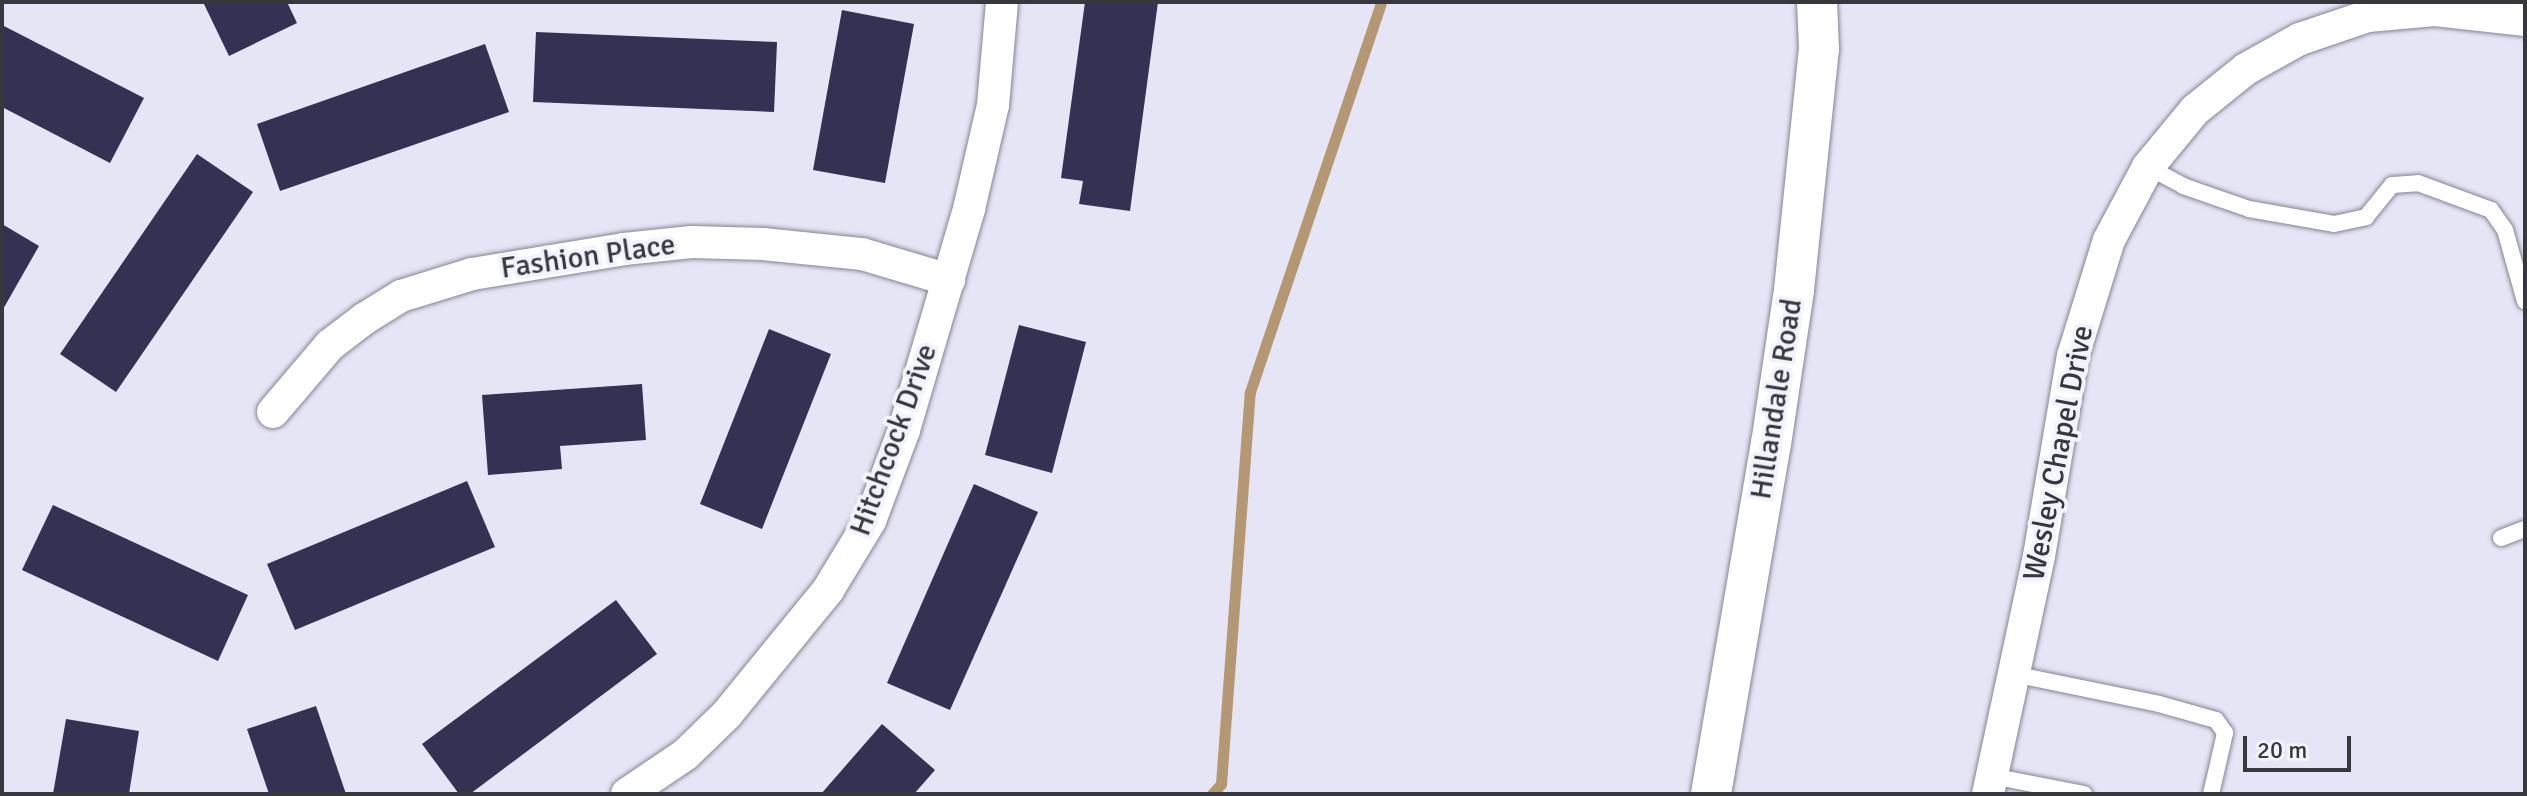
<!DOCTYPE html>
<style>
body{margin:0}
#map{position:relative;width:2527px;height:796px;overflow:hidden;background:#e6e5f6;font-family:Signika,sans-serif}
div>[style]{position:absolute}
.stream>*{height:11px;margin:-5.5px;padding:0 5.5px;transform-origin:5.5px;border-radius:5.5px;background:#b39873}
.building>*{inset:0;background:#343153}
.roads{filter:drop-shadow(0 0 2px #858493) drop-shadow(0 0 2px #858493)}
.service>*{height:16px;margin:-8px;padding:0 8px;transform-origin:8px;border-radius:8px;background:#fff}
.minor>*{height:32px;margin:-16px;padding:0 16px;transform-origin:16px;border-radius:16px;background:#fff}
.tertiary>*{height:40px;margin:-20px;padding:0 20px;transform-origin:20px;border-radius:20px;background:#fff}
span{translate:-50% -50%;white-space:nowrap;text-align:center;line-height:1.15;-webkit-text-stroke:8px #f3f3fd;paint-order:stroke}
.street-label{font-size:30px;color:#37373e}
.frame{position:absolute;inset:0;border:4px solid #37373e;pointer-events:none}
.scale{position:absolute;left:2243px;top:736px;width:108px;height:36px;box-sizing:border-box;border:4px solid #37373e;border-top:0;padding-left:10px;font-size:24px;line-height:28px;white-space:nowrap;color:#37373e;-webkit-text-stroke:6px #f3f3fd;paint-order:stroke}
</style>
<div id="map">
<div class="stream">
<div style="left:1212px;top:794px;width:13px;rotate:-48deg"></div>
<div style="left:1221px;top:784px;width:393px;rotate:-85.8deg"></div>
<div style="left:1250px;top:392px;width:411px;rotate:-71.4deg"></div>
</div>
<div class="building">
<div style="clip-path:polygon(203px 2px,287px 2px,297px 23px,229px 56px)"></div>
<div style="clip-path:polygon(1085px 2px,1158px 2px,1130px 211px,1079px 204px,1083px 181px,1061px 178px)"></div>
<div style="clip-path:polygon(842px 10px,914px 24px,885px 183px,813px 170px)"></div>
<div style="clip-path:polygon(2px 25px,144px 98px,110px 163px,2px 107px)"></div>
<div style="clip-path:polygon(536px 32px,777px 42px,774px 112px,533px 102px)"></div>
<div style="clip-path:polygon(485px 44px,509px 112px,280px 191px,257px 124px)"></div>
<div style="clip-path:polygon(197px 154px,253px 192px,116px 392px,60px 354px)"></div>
<div style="clip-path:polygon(2px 224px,39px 246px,2px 311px)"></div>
<div style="clip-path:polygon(1019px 325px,1086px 342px,1052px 473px,985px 455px)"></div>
<div style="clip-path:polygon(769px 329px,831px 354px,762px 529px,700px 504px)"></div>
<div style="clip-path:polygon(642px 384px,646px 440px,560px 446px,562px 469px,488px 475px,482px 395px)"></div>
<div style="clip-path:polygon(467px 481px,495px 547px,295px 630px,267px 564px)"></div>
<div style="clip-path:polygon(974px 484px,1038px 512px,950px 710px,887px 683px)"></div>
<div style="clip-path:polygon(53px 505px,248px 595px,218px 661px,22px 570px)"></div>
<div style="clip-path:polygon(616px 600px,657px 654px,470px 794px,459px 794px,422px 744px)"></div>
<div style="clip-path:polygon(316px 706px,346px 794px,269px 794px,247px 729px)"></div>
<div style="clip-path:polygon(66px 719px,139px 731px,129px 794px,53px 794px)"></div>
<div style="clip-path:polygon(882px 724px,935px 770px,914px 794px,821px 794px)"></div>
</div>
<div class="roads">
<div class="service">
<div style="left:2148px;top:167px;width:40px;rotate:28deg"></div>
<div style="left:2183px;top:186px;width:70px;rotate:19.2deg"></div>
<div style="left:2249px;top:209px;width:86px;rotate:10deg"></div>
<div style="left:2334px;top:224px;width:33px;rotate:-12deg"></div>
<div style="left:2366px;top:217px;width:41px;rotate:-50.9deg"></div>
<div style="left:2392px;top:185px;width:26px;rotate:-4deg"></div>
<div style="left:2418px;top:183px;width:78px;rotate:20.3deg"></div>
<div style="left:2491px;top:210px;width:24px;rotate:55deg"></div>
<div style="left:2505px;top:230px;width:74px;rotate:74.3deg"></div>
<div style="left:2501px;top:538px;width:26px;rotate:-21deg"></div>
<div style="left:2013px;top:674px;width:149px;rotate:11.6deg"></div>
<div style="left:2159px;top:704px;width:59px;rotate:15.7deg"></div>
<div style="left:2216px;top:720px;width:16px;rotate:55deg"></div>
<div style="left:2225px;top:733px;width:63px;rotate:102.9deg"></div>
<div style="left:1992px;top:776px;width:94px;rotate:11.1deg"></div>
</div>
<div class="minor">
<div style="left:273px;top:412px;width:88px;rotate:-49.6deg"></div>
<div style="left:330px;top:345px;width:43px;rotate:-37.4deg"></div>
<div style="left:364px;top:319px;width:44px;rotate:-31.9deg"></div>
<div style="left:401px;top:296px;width:74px;rotate:-17.2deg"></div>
<div style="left:472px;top:274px;width:154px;rotate:-9.3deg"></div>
<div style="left:624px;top:249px;width:68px;rotate:-5.9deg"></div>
<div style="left:692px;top:242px;width:71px;rotate:1.6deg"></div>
<div style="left:763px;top:244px;width:100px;rotate:5.8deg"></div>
<div style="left:862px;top:254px;width:91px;rotate:16.6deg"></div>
<div style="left:627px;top:794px;width:71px;rotate:-34.1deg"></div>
<div style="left:686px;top:754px;width:57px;rotate:-44.3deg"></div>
<div style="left:727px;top:714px;width:160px;rotate:-50.8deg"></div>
<div style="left:828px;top:590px;width:81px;rotate:-58.7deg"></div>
<div style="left:870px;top:521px;width:97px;rotate:-69.5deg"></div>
<div style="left:904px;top:430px;width:230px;rotate:-73.6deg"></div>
<div style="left:969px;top:209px;width:107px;rotate:-77deg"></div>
<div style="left:993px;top:105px;width:103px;rotate:-85deg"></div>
<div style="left:1988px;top:794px;width:243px;rotate:-77.9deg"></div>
<div style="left:2039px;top:556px;width:203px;rotate:-80.4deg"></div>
<div style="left:2073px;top:356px;width:121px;rotate:-72.8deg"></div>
<div style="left:2109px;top:240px;width:83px;rotate:-61.9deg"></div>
<div style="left:2148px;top:167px;width:74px;rotate:-50.5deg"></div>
<div style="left:2195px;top:110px;width:65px;rotate:-38.8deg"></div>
<div style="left:2246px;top:69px;width:62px;rotate:-29.1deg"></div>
<div style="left:2300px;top:39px;width:72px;rotate:-18.7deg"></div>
<div style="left:2368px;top:16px;width:67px;rotate:-5.1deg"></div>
<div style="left:2435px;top:10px;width:91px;rotate:6.3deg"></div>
</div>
<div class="tertiary">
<div style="left:1711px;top:794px;width:355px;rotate:-80.3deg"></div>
<div style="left:1771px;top:444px;width:156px;rotate:-81.5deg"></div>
<div style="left:1794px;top:290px;width:242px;rotate:-84.1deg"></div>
<div style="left:1819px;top:49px;width:47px;rotate:-92.4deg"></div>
</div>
</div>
<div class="street-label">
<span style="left:588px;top:257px;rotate:-8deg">Fashion Place</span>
<span style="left:1777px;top:399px;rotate:-81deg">Hillandale Road</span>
<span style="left:894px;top:440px;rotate:-70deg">Hitchcock Drive</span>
<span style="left:2059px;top:453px;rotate:-79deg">Wesley Chapel Drive</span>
</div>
<div class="frame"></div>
<div class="scale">20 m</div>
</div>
